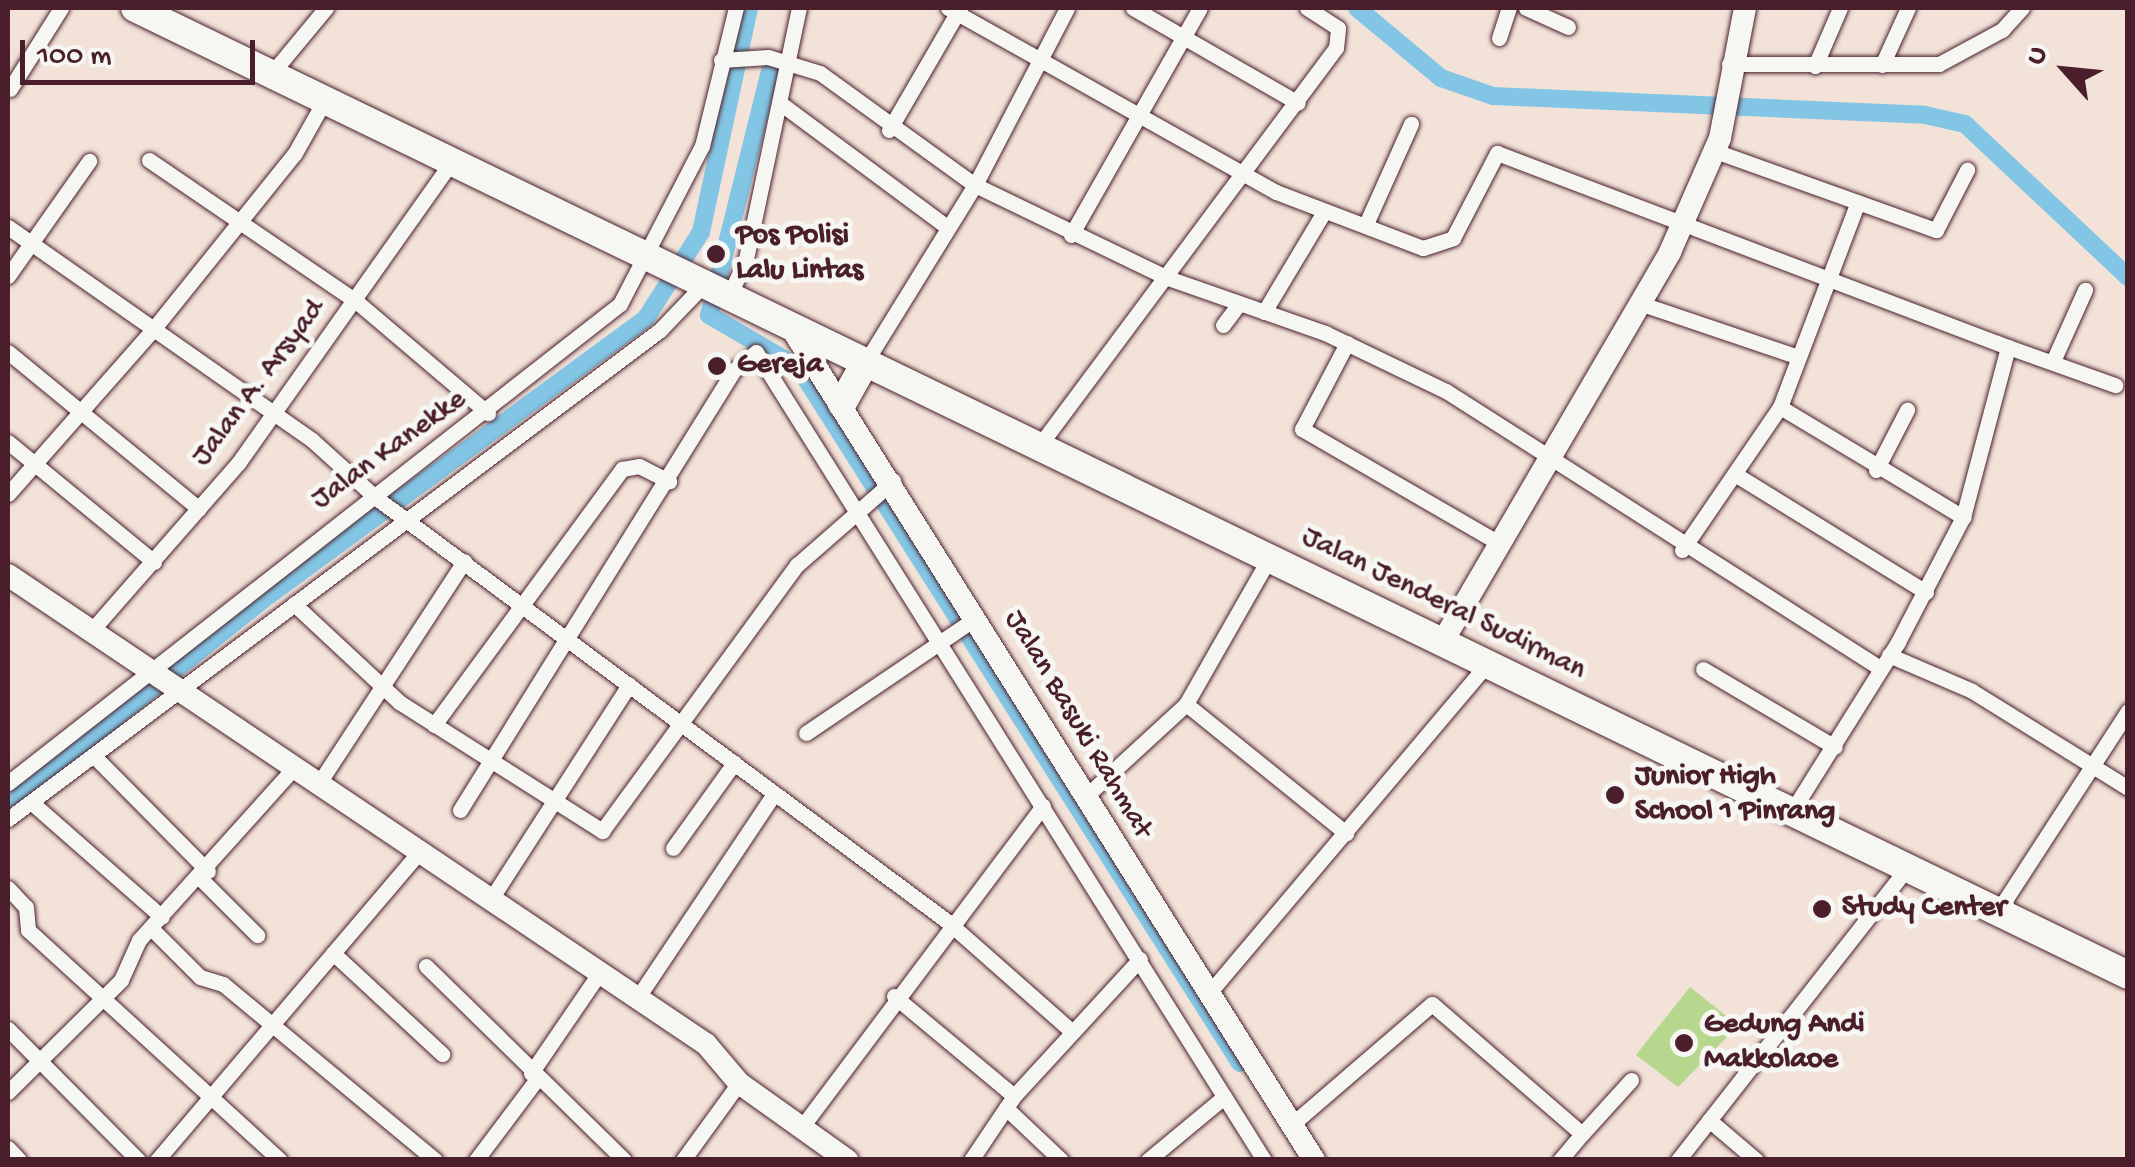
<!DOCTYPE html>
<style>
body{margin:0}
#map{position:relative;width:2135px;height:1167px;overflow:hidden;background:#f2e2d8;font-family:"Gochi Hand",sans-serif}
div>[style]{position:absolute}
.green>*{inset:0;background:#b7d68e}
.canal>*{height:18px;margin:-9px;padding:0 9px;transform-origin:9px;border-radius:9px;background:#83c5e4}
.roads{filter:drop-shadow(0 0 2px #4a1f2b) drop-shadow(0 0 2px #4a1f2b)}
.street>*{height:15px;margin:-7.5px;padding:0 7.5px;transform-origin:7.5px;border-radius:7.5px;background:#f6f6f2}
.secondary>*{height:22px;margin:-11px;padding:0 11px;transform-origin:11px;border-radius:11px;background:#f6f6f2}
.highway>*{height:28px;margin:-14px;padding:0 14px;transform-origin:14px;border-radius:14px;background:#f6f6f2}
.dots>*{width:28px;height:28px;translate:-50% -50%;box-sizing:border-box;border:5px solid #f6f6f2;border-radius:50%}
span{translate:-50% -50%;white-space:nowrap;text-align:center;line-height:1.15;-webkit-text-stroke:10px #f6f6f2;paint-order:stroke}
.poi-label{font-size:30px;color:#4a1f2b;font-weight:700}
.left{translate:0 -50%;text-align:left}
.street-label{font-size:30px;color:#4a1f2b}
.frame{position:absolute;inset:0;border:10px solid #4a1f2b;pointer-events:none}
.north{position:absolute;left:2015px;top:20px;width:100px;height:100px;-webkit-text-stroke:8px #f6f6f2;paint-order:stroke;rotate:297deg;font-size:28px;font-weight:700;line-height:40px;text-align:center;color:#4a1f2b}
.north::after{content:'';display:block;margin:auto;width:35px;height:45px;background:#4a1f2b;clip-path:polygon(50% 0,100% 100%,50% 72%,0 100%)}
.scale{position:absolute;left:20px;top:40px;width:235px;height:45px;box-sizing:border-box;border:5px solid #4a1f2b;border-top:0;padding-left:12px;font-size:30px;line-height:35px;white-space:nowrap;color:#4a1f2b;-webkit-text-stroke:8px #f6f6f2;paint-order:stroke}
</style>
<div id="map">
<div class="green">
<div style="clip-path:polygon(1690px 987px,1730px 1019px,1732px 1032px,1678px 1087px,1636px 1055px)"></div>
</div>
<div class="canal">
<div style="left:1357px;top:8px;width:109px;rotate:39.8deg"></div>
<div style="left:1441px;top:78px;width:55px;rotate:19.1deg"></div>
<div style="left:1493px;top:96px;width:432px;rotate:2.5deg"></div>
<div style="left:1925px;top:115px;width:41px;rotate:12.7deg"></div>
<div style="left:1965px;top:124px;width:224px;rotate:43.2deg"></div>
<div style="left:772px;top:63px;width:260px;rotate:104deg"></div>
<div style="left:709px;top:315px;width:104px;rotate:30.5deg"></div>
<div style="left:799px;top:368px;width:823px;rotate:57.6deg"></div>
<div style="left:8px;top:804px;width:333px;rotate:-38.7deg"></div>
<div style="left:268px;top:596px;width:469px;rotate:-36.3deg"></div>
<div style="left:646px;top:318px;width:102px;rotate:-57.4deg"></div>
<div style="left:701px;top:232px;width:229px;rotate:-77.9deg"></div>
</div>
<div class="roads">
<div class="street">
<div style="left:948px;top:8px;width:376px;rotate:29.3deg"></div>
<div style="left:1276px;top:192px;width:157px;rotate:20.9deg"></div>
<div style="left:1423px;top:248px;width:32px;rotate:-18deg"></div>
<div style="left:1453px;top:238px;width:96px;rotate:-62.6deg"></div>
<div style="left:1497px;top:153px;width:547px;rotate:20.79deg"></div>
<div style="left:2008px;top:347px;width:176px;rotate:104.8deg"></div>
<div style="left:1963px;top:517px;width:141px;rotate:117.5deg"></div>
<div style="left:1898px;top:642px;width:199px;rotate:122.1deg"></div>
<div style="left:1133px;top:8px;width:190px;rotate:29.9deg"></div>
<div style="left:1526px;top:8px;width:46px;rotate:24.3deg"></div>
<div style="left:1499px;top:38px;width:32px;rotate:-72deg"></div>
<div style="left:721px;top:60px;width:47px;rotate:-3.7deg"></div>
<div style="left:768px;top:57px;width:54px;rotate:17.1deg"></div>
<div style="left:820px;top:73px;width:191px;rotate:35.9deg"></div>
<div style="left:975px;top:185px;width:211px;rotate:25.8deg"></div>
<div style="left:1165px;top:277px;width:286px;rotate:-53.3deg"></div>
<div style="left:1336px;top:48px;width:20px;rotate:-84deg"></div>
<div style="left:1338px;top:28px;width:37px;rotate:-147deg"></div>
<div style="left:1729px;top:64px;width:210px"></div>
<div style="left:1939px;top:64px;width:72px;rotate:-28.4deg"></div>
<div style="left:2002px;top:30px;width:30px;rotate:-48deg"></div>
<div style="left:1882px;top:65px;width:63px;rotate:-65.5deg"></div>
<div style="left:1815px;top:66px;width:63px;rotate:-66.7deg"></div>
<div style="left:272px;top:73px;width:85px;rotate:-50.3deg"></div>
<div style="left:10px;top:89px;width:96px;rotate:-57.8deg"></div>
<div style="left:780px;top:103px;width:208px;rotate:36.6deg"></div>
<div style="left:889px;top:130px;width:141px;rotate:-59.8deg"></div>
<div style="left:1715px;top:151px;width:235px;rotate:19.7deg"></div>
<div style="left:1936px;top:230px;width:68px;rotate:-62.7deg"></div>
<div style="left:149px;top:160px;width:252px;rotate:34.3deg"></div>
<div style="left:357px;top:302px;width:172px;rotate:40.3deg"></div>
<div style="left:1366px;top:224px;width:110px;rotate:-65.8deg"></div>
<div style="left:8px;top:227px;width:371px;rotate:35deg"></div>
<div style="left:312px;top:440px;width:85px;rotate:42.1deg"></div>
<div style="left:375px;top:497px;width:713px;rotate:36.56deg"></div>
<div style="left:948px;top:922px;width:163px;rotate:41.5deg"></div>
<div style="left:1071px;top:235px;width:261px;rotate:-60.4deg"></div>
<div style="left:8px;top:276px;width:141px;rotate:-54.8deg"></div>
<div style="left:729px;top:296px;width:41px;rotate:-65.3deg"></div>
<div style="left:746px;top:259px;width:257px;rotate:-78.1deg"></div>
<div style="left:1639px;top:303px;width:163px;rotate:18.7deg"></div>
<div style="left:1264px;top:312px;width:113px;rotate:-59.1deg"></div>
<div style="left:1223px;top:325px;width:25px;rotate:-53deg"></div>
<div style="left:1347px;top:343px;width:97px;rotate:117.6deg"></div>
<div style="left:1302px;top:429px;width:223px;rotate:30.1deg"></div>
<div style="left:2008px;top:347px;width:114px;rotate:19.6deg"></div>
<div style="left:8px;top:352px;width:247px;rotate:39.4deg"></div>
<div style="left:2054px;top:359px;width:76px;rotate:-65.8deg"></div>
<div style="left:865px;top:363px;width:209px;rotate:-58.3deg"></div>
<div style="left:975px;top:185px;width:199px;rotate:-62.5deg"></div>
<div style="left:1780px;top:407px;width:214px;rotate:31deg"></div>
<div style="left:8px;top:442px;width:189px;rotate:39.4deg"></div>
<div style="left:1039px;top:446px;width:211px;rotate:-53.3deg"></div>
<div style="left:1165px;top:277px;width:170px;rotate:19.3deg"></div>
<div style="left:1325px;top:333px;width:134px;rotate:25.6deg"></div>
<div style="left:1446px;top:391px;width:515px;rotate:32.55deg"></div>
<div style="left:1876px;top:470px;width:68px;rotate:-62.7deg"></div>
<div style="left:1738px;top:476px;width:221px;rotate:31.7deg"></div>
<div style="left:8px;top:494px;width:222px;rotate:-48.6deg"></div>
<div style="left:155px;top:327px;width:223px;rotate:-51.2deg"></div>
<div style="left:295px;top:153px;width:65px;rotate:-60.7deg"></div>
<div style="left:1682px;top:550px;width:173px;rotate:-55.6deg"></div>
<div style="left:1780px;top:407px;width:219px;rotate:-69.2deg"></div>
<div style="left:294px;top:604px;width:144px;rotate:43deg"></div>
<div style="left:399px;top:702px;width:241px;rotate:32.4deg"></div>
<div style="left:602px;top:831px;width:330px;rotate:-53.8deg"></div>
<div style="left:797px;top:565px;width:128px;rotate:-41.2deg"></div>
<div style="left:92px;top:630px;width:223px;rotate:-48.8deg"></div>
<div style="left:239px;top:462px;width:372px;rotate:-54.7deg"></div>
<div style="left:1889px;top:655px;width:90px;rotate:23.4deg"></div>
<div style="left:1972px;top:691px;width:184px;rotate:31.9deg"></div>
<div style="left:1703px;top:669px;width:153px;rotate:30.6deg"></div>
<div style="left:1186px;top:704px;width:169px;rotate:-60.3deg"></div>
<div style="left:434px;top:725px;width:318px;rotate:-53.7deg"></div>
<div style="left:622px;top:469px;width:17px;rotate:-10deg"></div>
<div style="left:639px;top:466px;width:34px;rotate:27deg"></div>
<div style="left:806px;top:733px;width:205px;rotate:-34.1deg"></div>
<div style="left:94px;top:756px;width:162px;rotate:45.3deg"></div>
<div style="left:8px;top:783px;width:777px;rotate:-38.05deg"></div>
<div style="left:620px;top:304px;width:178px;rotate:-62.6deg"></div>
<div style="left:702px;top:146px;width:142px;rotate:-76.2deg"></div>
<div style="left:319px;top:783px;width:265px;rotate:-56.8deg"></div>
<div style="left:1085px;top:797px;width:137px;rotate:-42.6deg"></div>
<div style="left:1186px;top:704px;width:206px;rotate:38.9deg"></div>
<div style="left:31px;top:802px;width:174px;rotate:41.3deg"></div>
<div style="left:460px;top:810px;width:518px;rotate:-58.09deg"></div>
<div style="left:734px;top:370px;width:28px;rotate:-39deg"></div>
<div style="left:756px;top:352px;width:954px;rotate:57.84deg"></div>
<div style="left:8px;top:819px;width:815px;rotate:-36.87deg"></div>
<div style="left:660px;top:330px;width:61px;rotate:-46.3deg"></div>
<div style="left:673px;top:848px;width:105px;rotate:-54.3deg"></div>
<div style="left:200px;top:878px;width:81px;rotate:45deg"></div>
<div style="left:8px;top:888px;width:26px;rotate:47deg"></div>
<div style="left:26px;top:907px;width:23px;rotate:85deg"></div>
<div style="left:28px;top:930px;width:341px;rotate:42.4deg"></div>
<div style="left:491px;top:899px;width:255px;rotate:-57.2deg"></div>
<div style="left:1998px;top:911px;width:239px;rotate:-57deg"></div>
<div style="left:151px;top:928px;width:69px;rotate:45deg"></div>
<div style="left:200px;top:977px;width:24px;rotate:17deg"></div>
<div style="left:223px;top:984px;width:276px;rotate:39.7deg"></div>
<div style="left:333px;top:953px;width:149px;rotate:42.8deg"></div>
<div style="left:426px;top:966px;width:277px;rotate:44.4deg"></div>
<div style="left:1209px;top:993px;width:431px;rotate:-49.8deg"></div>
<div style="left:894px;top:996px;width:156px;rotate:39.8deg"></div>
<div style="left:636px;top:1000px;width:247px;rotate:-56.2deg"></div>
<div style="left:8px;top:1029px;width:185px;rotate:45.2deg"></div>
<div style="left:531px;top:1073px;width:119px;rotate:-55.6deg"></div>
<div style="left:8px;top:1092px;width:159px;rotate:-44.7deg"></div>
<div style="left:121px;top:980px;width:44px;rotate:-65.8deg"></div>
<div style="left:139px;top:940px;width:233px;rotate:-48deg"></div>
<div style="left:1006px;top:1108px;width:76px;rotate:43.4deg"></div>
<div style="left:1709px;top:1120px;width:62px;rotate:40.4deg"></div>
<div style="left:1290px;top:1126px;width:187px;rotate:-40.7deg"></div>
<div style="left:1432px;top:1004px;width:198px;rotate:40.9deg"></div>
<div style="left:1582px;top:1134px;width:73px;rotate:-47.8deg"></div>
<div style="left:801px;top:1128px;width:403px;rotate:-53.1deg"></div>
<div style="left:8px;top:1148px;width:16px;rotate:47deg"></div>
<div style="left:157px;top:1160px;width:406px;rotate:-49.6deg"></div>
<div style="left:476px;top:1160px;width:101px;rotate:-53deg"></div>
<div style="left:683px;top:1160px;width:95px;rotate:-54deg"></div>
<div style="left:971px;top:1160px;width:77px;rotate:-56.1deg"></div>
<div style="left:1014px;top:1096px;width:186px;rotate:-47.4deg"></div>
<div style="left:1148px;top:1160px;width:99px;rotate:-39.7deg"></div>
<div style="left:1560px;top:1160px;width:34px;rotate:-50deg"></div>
<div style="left:1678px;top:1160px;width:372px;rotate:-51.9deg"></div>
</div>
<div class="secondary">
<div style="left:789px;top:324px;width:987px;rotate:57.87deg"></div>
<div style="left:8px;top:575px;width:841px;rotate:33.9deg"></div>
<div style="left:706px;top:1044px;width:51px;rotate:49.8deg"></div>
<div style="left:739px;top:1083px;width:133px;rotate:35.5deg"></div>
<div style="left:1443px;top:641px;width:450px;rotate:-59.7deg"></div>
<div style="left:1670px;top:252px;width:124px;rotate:-66.3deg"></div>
<div style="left:1720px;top:138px;width:132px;rotate:-79.1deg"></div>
</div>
<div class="highway">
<div style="left:135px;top:8px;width:2215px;rotate:25.88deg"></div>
<div style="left:842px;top:404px;width:47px;rotate:-60.7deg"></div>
</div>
</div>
<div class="dots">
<div style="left:716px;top:254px;background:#4a1f2b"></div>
<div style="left:717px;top:366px;background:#4a1f2b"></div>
<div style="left:1615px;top:795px;background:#4a1f2b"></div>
<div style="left:1822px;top:909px;background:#4a1f2b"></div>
<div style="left:1684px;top:1043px;background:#4a1f2b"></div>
</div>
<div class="poi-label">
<span class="left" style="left:736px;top:254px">Pos Polisi<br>Lalu Lintas</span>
<span class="left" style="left:737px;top:366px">Gereja</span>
<span class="left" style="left:1635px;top:795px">Junior High<br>School 1 Pinrang</span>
<span class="left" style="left:1842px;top:909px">Study Center</span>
<span class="left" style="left:1704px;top:1043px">Gedung Andi<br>Makkolaoe</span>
</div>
<div class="street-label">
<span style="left:260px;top:384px;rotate:-53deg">Jalan A. Arsyad</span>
<span style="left:390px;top:451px;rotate:-36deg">Jalan Kanekke</span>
<span style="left:1443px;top:605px;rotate:26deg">Jalan Jenderal Sudirman</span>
<span style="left:1077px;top:725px;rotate:59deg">Jalan Basuki Rahmat</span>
</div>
<div class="frame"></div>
<div class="north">U</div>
<div class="scale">100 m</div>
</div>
